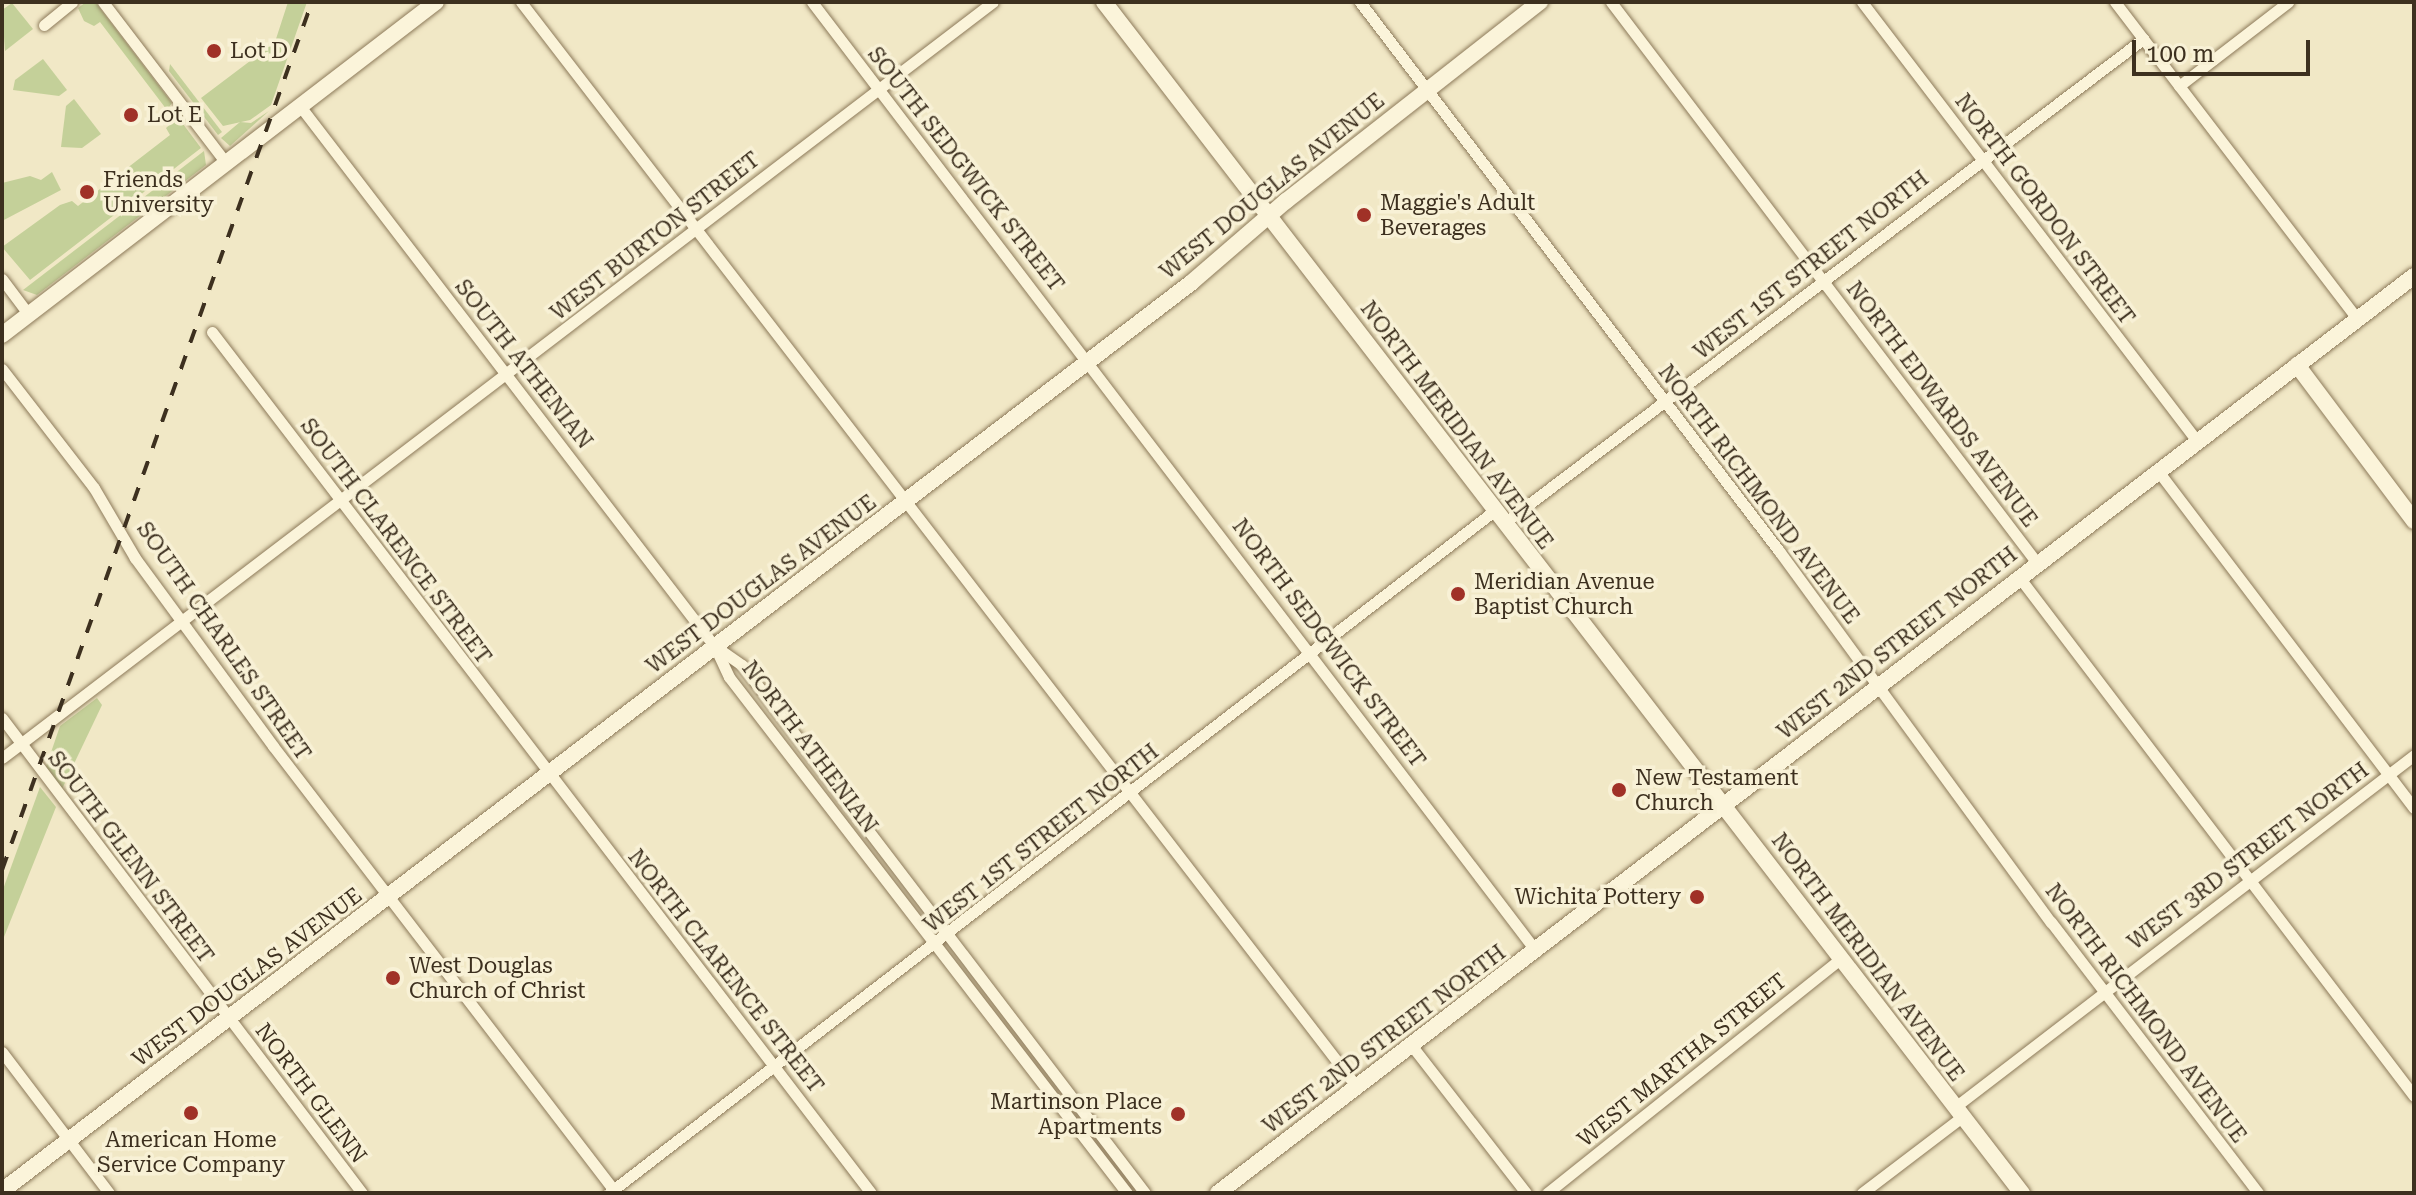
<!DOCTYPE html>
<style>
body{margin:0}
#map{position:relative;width:2416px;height:1195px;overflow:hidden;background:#f1e8c6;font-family:"Roboto Serif",serif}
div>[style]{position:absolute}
.green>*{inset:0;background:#c4d099}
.roads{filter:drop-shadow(0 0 2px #8d7a5a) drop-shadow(0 0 2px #8d7a5a)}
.street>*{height:11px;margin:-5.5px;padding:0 5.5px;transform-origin:5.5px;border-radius:5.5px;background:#fbf4da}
.secondary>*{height:16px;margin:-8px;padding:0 8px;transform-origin:8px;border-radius:8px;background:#fbf4da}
.rail>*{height:4px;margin-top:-2px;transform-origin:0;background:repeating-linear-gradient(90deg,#3d301f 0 14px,transparent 0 28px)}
.dots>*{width:22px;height:22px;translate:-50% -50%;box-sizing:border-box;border:4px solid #f8f1d6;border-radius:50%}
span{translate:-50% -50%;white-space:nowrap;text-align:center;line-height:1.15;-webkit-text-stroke:7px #f8f1d6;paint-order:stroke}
.poi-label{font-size:22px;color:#3d301f}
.left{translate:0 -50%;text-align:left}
.right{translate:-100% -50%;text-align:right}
.street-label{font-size:22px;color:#3d301f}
.frame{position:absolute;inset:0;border:4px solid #3d301f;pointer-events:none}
.scale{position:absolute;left:2132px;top:40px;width:178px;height:36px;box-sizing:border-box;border:4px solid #3d301f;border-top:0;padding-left:10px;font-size:24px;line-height:28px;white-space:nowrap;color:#3d301f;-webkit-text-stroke:6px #f8f1d6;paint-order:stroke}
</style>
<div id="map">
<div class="green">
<div style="clip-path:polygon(86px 2px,96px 3px,172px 103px,167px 110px,100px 22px,94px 26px,84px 21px,78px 8px)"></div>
<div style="clip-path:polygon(288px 2px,307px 2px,271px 105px,250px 120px,223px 126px,201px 98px,275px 42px)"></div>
<div style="clip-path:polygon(12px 3px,33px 29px,5px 51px,2px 10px)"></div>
<div style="clip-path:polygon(43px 59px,67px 90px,59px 96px,13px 90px,15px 80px)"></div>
<div style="clip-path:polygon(170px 64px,222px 132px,218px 135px,169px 71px)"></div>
<div style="clip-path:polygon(74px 99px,101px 134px,82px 148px,61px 147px,66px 106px)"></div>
<div style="clip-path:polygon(269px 111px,230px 146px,221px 138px,240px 122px,251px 123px)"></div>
<div style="clip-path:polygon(174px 121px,183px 124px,201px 148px,30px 280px,2px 247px,60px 205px,72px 201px,78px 206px,170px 135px,166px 128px)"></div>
<div style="clip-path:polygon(204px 151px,206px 165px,37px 295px,23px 290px)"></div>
<div style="clip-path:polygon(52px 172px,61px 190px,2px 221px,2px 183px,30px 176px,41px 180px)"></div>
<div style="clip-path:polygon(97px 698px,102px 705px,62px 789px,46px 767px,60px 726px)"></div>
<div style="clip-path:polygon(40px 787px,56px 807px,2px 942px,2px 892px)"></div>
</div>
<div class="roads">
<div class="street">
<div style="left:103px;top:2px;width:203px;rotate:52.6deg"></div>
<div style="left:521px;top:2px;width:1370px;rotate:52.39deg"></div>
<div style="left:812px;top:2px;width:1194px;rotate:52.66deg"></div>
<div style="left:1360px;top:2px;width:691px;rotate:52.65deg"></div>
<div style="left:1779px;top:551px;width:460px;rotate:53.8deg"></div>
<div style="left:2051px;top:922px;width:341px;rotate:52.6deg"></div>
<div style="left:1611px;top:2px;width:704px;rotate:52.79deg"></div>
<div style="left:1862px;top:2px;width:552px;rotate:52.65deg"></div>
<div style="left:2115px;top:2px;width:399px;rotate:52.6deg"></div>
<div style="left:44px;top:25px;width:36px;rotate:-39deg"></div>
<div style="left:2179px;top:86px;width:138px;rotate:-37.6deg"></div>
<div style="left:300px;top:106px;width:682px;rotate:52.51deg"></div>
<div style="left:715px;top:647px;width:33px;rotate:65deg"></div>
<div style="left:729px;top:677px;width:652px;rotate:52.36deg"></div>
<div style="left:2px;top:279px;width:45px;rotate:53.1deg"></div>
<div style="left:212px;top:332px;width:1084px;rotate:52.57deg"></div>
<div style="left:2px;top:369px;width:150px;rotate:52.3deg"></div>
<div style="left:94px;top:488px;width:81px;rotate:59.6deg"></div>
<div style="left:135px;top:558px;width:233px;rotate:53.7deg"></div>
<div style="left:273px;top:746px;width:563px;rotate:52.5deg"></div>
<div style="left:2158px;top:471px;width:423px;rotate:52.8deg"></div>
<div style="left:1504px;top:523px;width:802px;rotate:-37.14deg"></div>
<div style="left:2019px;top:577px;width:652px;rotate:52.73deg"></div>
<div style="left:716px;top:647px;width:32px;rotate:35deg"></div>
<div style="left:742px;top:665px;width:664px;rotate:52.65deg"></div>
<div style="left:2px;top:718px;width:596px;rotate:52.84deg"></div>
<div style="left:2px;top:758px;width:1246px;rotate:-37.34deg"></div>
<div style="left:1412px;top:1046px;width:186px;rotate:52.2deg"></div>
<div style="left:2px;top:1052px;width:177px;rotate:52.8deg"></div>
<div style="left:1955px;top:1107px;width:578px;rotate:-37.48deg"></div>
<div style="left:609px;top:1193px;width:1117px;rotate:-37.62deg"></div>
<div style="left:1547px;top:1193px;width:376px;rotate:-38.6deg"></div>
<div style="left:1862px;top:1193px;width:127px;rotate:-37.3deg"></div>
</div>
<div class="secondary">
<div style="left:1104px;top:2px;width:1504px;rotate:52.38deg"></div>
<div style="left:2px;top:335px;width:547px;rotate:-37.5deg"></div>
<div style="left:2297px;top:365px;width:195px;rotate:53.1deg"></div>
<div style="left:2px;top:1191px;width:1497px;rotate:-37.37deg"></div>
<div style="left:1192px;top:282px;width:124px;rotate:-40.8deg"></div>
<div style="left:1286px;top:201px;width:323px;rotate:-38.1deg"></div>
<div style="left:1218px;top:1193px;width:1507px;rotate:-37.48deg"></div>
</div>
</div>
<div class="rail">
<div style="left:2px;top:870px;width:922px;rotate:-70.35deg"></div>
</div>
<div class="dots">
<div style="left:214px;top:51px;background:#a03127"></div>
<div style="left:131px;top:115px;background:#a03127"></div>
<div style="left:87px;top:192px;background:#a03127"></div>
<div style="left:1364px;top:215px;background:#a03127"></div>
<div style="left:1458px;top:594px;background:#a03127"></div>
<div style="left:1619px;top:790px;background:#a03127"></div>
<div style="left:1697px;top:897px;background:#a03127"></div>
<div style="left:393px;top:978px;background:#a03127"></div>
<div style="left:191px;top:1113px;background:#a03127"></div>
<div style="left:1178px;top:1114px;background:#a03127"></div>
</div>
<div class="poi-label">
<span class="left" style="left:230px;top:51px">Lot D</span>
<span class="left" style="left:147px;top:115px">Lot E</span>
<span class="left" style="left:103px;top:192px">Friends<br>University</span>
<span class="left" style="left:1380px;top:215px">Maggie's Adult<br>Beverages</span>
<span class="left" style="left:1474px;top:594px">Meridian Avenue<br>Baptist Church</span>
<span class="left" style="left:1635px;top:790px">New Testament<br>Church</span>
<span class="right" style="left:1681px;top:897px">Wichita Pottery</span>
<span class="left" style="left:409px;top:978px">West Douglas<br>Church of Christ</span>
<span class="right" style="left:1162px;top:1114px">Martinson Place<br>Apartments</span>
<span style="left:191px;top:1152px">American Home<br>Service Company</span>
</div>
<div class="street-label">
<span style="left:966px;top:169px;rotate:52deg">SOUTH SEDGWICK STREET</span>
<span style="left:1272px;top:186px;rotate:-39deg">WEST DOUGLAS AVENUE</span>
<span style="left:2045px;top:209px;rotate:53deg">NORTH GORDON STREET</span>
<span style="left:655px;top:236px;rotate:-38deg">WEST BURTON STREET</span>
<span style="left:1811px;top:265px;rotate:-38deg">WEST 1ST STREET NORTH</span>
<span style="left:524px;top:364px;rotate:52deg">SOUTH ATHENIAN</span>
<span style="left:1942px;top:404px;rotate:53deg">NORTH EDWARDS AVENUE</span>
<span style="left:1457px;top:425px;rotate:53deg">NORTH MERIDIAN AVENUE</span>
<span style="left:1759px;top:494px;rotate:53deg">NORTH RICHMOND AVENUE</span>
<span style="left:396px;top:541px;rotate:53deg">SOUTH CLARENCE STREET</span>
<span style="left:761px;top:584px;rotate:-37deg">WEST DOUGLAS AVENUE</span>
<span style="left:224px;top:641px;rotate:55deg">SOUTH CHARLES STREET</span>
<span style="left:1329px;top:643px;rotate:53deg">NORTH SEDGWICK STREET</span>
<span style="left:1897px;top:643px;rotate:-38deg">WEST 2ND STREET NORTH</span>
<span style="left:810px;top:747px;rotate:53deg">NORTH ATHENIAN</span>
<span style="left:1041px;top:838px;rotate:-38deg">WEST 1ST STREET NORTH</span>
<span style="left:2248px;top:856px;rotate:-37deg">WEST 3RD STREET NORTH</span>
<span style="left:131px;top:857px;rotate:53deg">SOUTH GLENN STREET</span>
<span style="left:1868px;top:957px;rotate:53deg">NORTH MERIDIAN AVENUE</span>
<span style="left:726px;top:971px;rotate:52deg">NORTH CLARENCE STREET</span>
<span style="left:247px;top:977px;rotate:-37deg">WEST DOUGLAS AVENUE</span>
<span style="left:2146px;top:1013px;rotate:53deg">NORTH RICHMOND AVENUE</span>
<span style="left:1384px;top:1039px;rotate:-37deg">WEST 2ND STREET NORTH</span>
<span style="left:1682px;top:1060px;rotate:-39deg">WEST MARTHA STREET</span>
<span style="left:311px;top:1093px;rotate:53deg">NORTH GLENN</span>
</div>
<div class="frame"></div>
<div class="scale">100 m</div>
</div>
